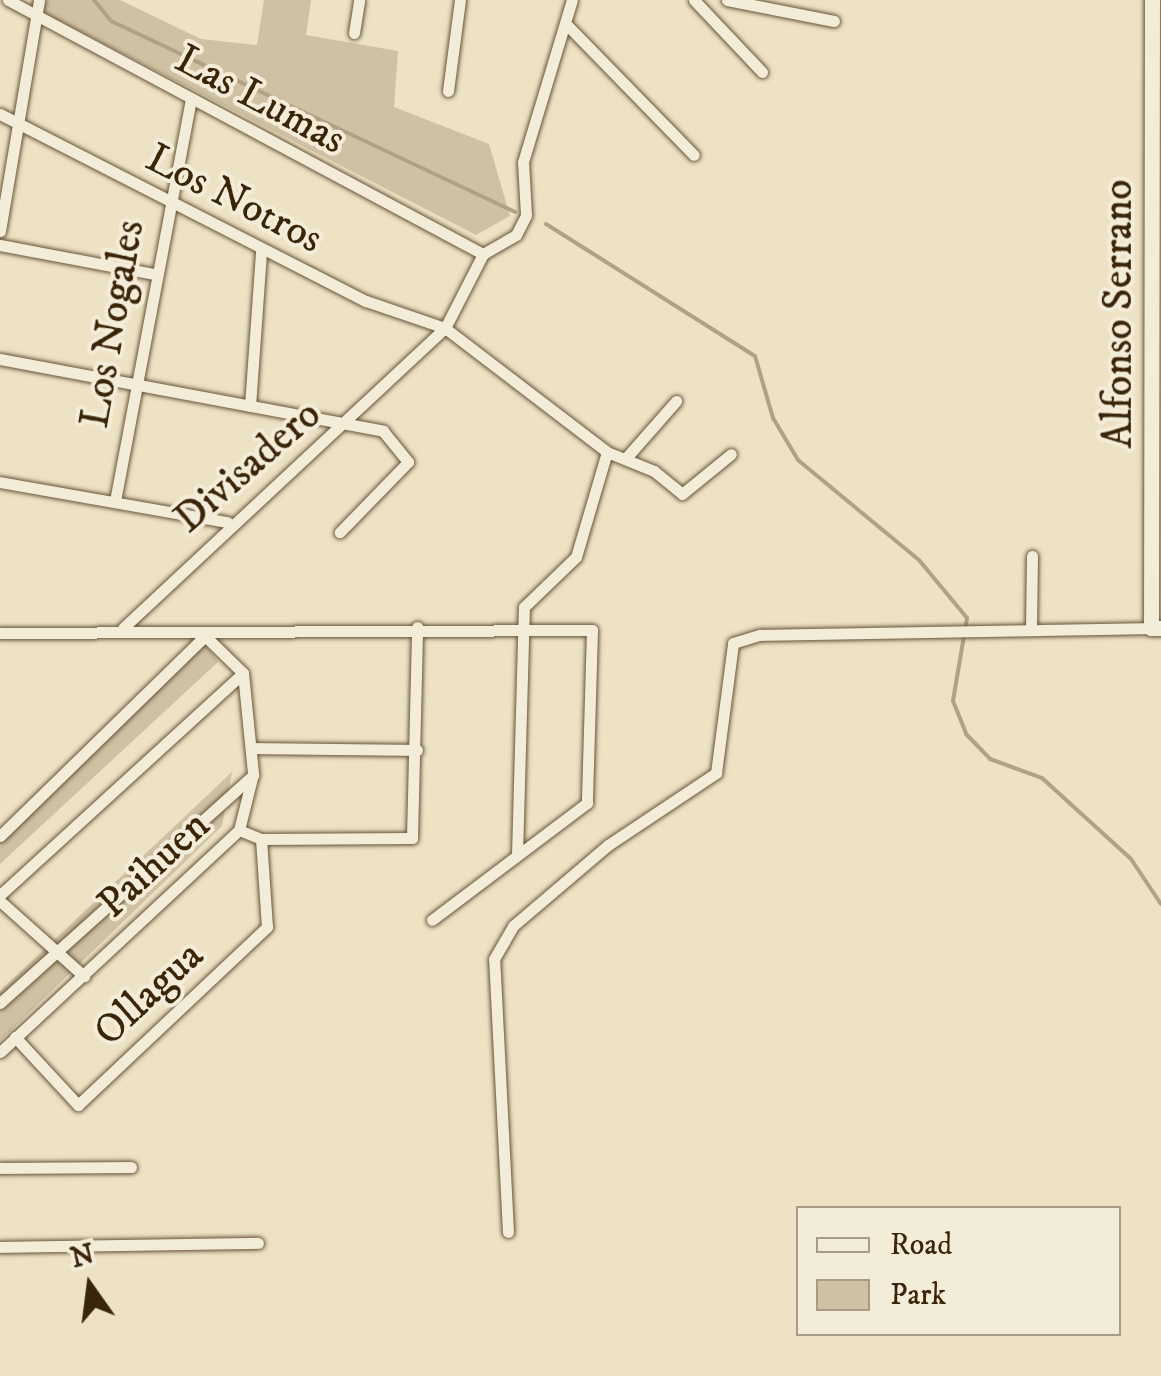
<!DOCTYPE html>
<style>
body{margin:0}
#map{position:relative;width:1161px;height:1376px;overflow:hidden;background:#ede2c4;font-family:"IM FELL DW Pica",serif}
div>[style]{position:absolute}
.green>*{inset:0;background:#cfc2a4}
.stream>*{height:4px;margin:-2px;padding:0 2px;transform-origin:2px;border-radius:2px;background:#b0a284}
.roads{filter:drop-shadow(0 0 2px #685438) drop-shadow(0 0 2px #685438)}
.street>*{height:11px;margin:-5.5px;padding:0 5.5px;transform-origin:5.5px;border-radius:5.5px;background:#f3ecd9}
.secondary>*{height:15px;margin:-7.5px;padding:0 7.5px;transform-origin:7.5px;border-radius:7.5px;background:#f3ecd9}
span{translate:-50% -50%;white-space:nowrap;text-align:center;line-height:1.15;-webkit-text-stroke:8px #f3ecd9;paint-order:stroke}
.street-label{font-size:42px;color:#3b2509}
.legend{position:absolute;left:796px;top:1206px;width:325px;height:130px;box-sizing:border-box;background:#f3ecd9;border:2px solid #a99c86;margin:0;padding:12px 18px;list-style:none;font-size:30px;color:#3b2509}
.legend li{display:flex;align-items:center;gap:20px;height:50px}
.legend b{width:50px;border:2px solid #a99c86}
.north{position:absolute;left:40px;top:1236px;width:100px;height:100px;-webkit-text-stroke:8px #f3ecd9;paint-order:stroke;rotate:346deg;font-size:28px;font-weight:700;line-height:40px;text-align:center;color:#3b2509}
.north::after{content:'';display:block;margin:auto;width:35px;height:45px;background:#3b2509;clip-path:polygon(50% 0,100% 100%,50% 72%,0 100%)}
</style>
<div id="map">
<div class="green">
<div style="clip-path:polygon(47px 0,120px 0,201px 39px,257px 45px,264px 0,311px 0,306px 35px,398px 51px,394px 107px,489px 144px,510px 216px,476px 235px,42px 12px)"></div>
<div style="clip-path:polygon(204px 643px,218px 662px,0 864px,0 832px)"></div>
<div style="clip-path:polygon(232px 772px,222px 826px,0 1041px,0 991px)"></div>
</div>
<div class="stream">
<div style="left:94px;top:0;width:27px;rotate:51deg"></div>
<div style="left:111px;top:21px;width:447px;rotate:25.3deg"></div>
<div style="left:546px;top:224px;width:247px;rotate:32.3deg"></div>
<div style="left:755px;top:356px;width:65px;rotate:73.8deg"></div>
<div style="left:773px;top:418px;width:49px;rotate:59.2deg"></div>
<div style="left:798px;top:460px;width:157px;rotate:39.6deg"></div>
<div style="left:919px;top:560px;width:75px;rotate:50.4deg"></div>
<div style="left:967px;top:618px;width:84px;rotate:99.6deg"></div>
<div style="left:953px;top:701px;width:35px;rotate:68deg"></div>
<div style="left:966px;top:734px;width:35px;rotate:46deg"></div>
<div style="left:990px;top:759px;width:55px;rotate:20.1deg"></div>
<div style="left:1042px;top:778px;width:120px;rotate:42.3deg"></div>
<div style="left:1131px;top:859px;width:54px;rotate:56.3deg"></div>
</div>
<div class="roads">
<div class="street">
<div style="left:8px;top:0;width:539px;rotate:28.14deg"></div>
<div style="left:694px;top:0;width:99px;rotate:46.6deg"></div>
<div style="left:727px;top:0;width:109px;rotate:11.1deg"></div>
<div style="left:568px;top:26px;width:180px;rotate:45.7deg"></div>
<div style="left:354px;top:33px;width:33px;rotate:-81deg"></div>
<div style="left:448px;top:91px;width:92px;rotate:-82.5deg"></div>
<div style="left:0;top:114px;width:411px;rotate:27.1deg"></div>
<div style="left:366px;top:301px;width:83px;rotate:18.9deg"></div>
<div style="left:445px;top:328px;width:204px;rotate:37.4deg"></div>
<div style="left:607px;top:452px;width:51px;rotate:22deg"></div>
<div style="left:654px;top:471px;width:36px;rotate:39deg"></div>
<div style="left:682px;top:494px;width:63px;rotate:-39.2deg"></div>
<div style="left:0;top:231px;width:234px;rotate:-80.4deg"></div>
<div style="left:0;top:245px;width:156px;rotate:10.7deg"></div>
<div style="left:483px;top:254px;width:38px;rotate:-30deg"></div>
<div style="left:516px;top:235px;width:22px;rotate:-63deg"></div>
<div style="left:526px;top:215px;width:53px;rotate:-93.2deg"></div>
<div style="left:523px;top:162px;width:169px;rotate:-73.2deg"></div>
<div style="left:0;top:359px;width:390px;rotate:10.6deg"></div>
<div style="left:383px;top:431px;width:40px;rotate:51deg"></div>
<div style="left:408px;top:462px;width:98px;rotate:134.2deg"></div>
<div style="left:250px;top:406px;width:155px;rotate:-85.9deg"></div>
<div style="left:626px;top:458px;width:76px;rotate:-48.7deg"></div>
<div style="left:0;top:482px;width:231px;rotate:10deg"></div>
<div style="left:115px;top:501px;width:408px;rotate:-79.3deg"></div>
<div style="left:123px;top:628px;width:440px;rotate:-43deg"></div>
<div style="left:445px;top:328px;width:83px;rotate:-62.8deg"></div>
<div style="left:1031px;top:628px;width:72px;rotate:-89.2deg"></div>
<div style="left:0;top:633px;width:592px;rotate:-0.29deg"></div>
<div style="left:592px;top:630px;width:173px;rotate:91.7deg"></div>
<div style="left:587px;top:803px;width:194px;rotate:143deg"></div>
<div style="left:253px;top:748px;width:164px;rotate:0.7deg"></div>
<div style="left:239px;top:830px;width:24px;rotate:22deg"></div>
<div style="left:261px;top:839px;width:151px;rotate:-0.4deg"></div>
<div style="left:412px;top:838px;width:211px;rotate:-88.6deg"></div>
<div style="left:0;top:836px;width:286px;rotate:-44.3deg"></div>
<div style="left:205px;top:636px;width:53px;rotate:44.2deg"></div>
<div style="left:243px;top:673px;width:101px;rotate:84.3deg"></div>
<div style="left:253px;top:774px;width:58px;rotate:104deg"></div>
<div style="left:239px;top:830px;width:326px;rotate:137.1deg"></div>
<div style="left:517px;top:855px;width:248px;rotate:-88.4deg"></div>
<div style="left:524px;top:607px;width:72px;rotate:-43.9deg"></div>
<div style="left:576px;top:557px;width:109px;rotate:-73.6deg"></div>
<div style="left:0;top:895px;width:329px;rotate:-42.4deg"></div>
<div style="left:0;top:901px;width:113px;rotate:41.8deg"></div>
<div style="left:0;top:1003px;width:341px;rotate:-42deg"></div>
<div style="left:15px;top:1037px;width:93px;rotate:47.2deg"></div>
<div style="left:78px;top:1105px;width:260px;rotate:-43.3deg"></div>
<div style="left:267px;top:927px;width:88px;rotate:-93.9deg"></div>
<div style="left:0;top:1168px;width:131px;rotate:-0.4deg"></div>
<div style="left:508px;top:1232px;width:273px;rotate:-92.9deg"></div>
<div style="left:494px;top:959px;width:39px;rotate:-60deg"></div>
<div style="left:514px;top:925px;width:123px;rotate:-40.4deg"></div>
<div style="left:608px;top:845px;width:130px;rotate:-33.7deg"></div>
<div style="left:716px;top:773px;width:131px;rotate:-82.5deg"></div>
<div style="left:733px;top:643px;width:28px;rotate:-17deg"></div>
<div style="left:760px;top:635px;width:391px;rotate:-1deg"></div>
<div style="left:0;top:1247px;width:258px;rotate:-0.9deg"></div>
</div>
<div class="secondary">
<div style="left:1152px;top:0;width:628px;rotate:90.09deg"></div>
<div style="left:1151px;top:628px;width:10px"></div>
</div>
</div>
<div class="street-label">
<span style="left:260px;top:100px;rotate:28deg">Las Lumas</span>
<span style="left:234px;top:199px;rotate:27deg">Los Notros</span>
<span style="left:1119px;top:314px;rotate:-90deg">Alfonso Serrano</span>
<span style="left:113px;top:324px;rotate:-80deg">Los Nogales</span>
<span style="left:248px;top:467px;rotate:-41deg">Divisadero</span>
<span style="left:154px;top:865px;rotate:-43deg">Paihuen</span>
<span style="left:149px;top:994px;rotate:-43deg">Ollagua</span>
</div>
<ul class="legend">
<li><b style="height:12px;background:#f3ecd9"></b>Road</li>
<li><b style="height:28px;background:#cfc2a4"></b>Park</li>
</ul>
<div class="north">N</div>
</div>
